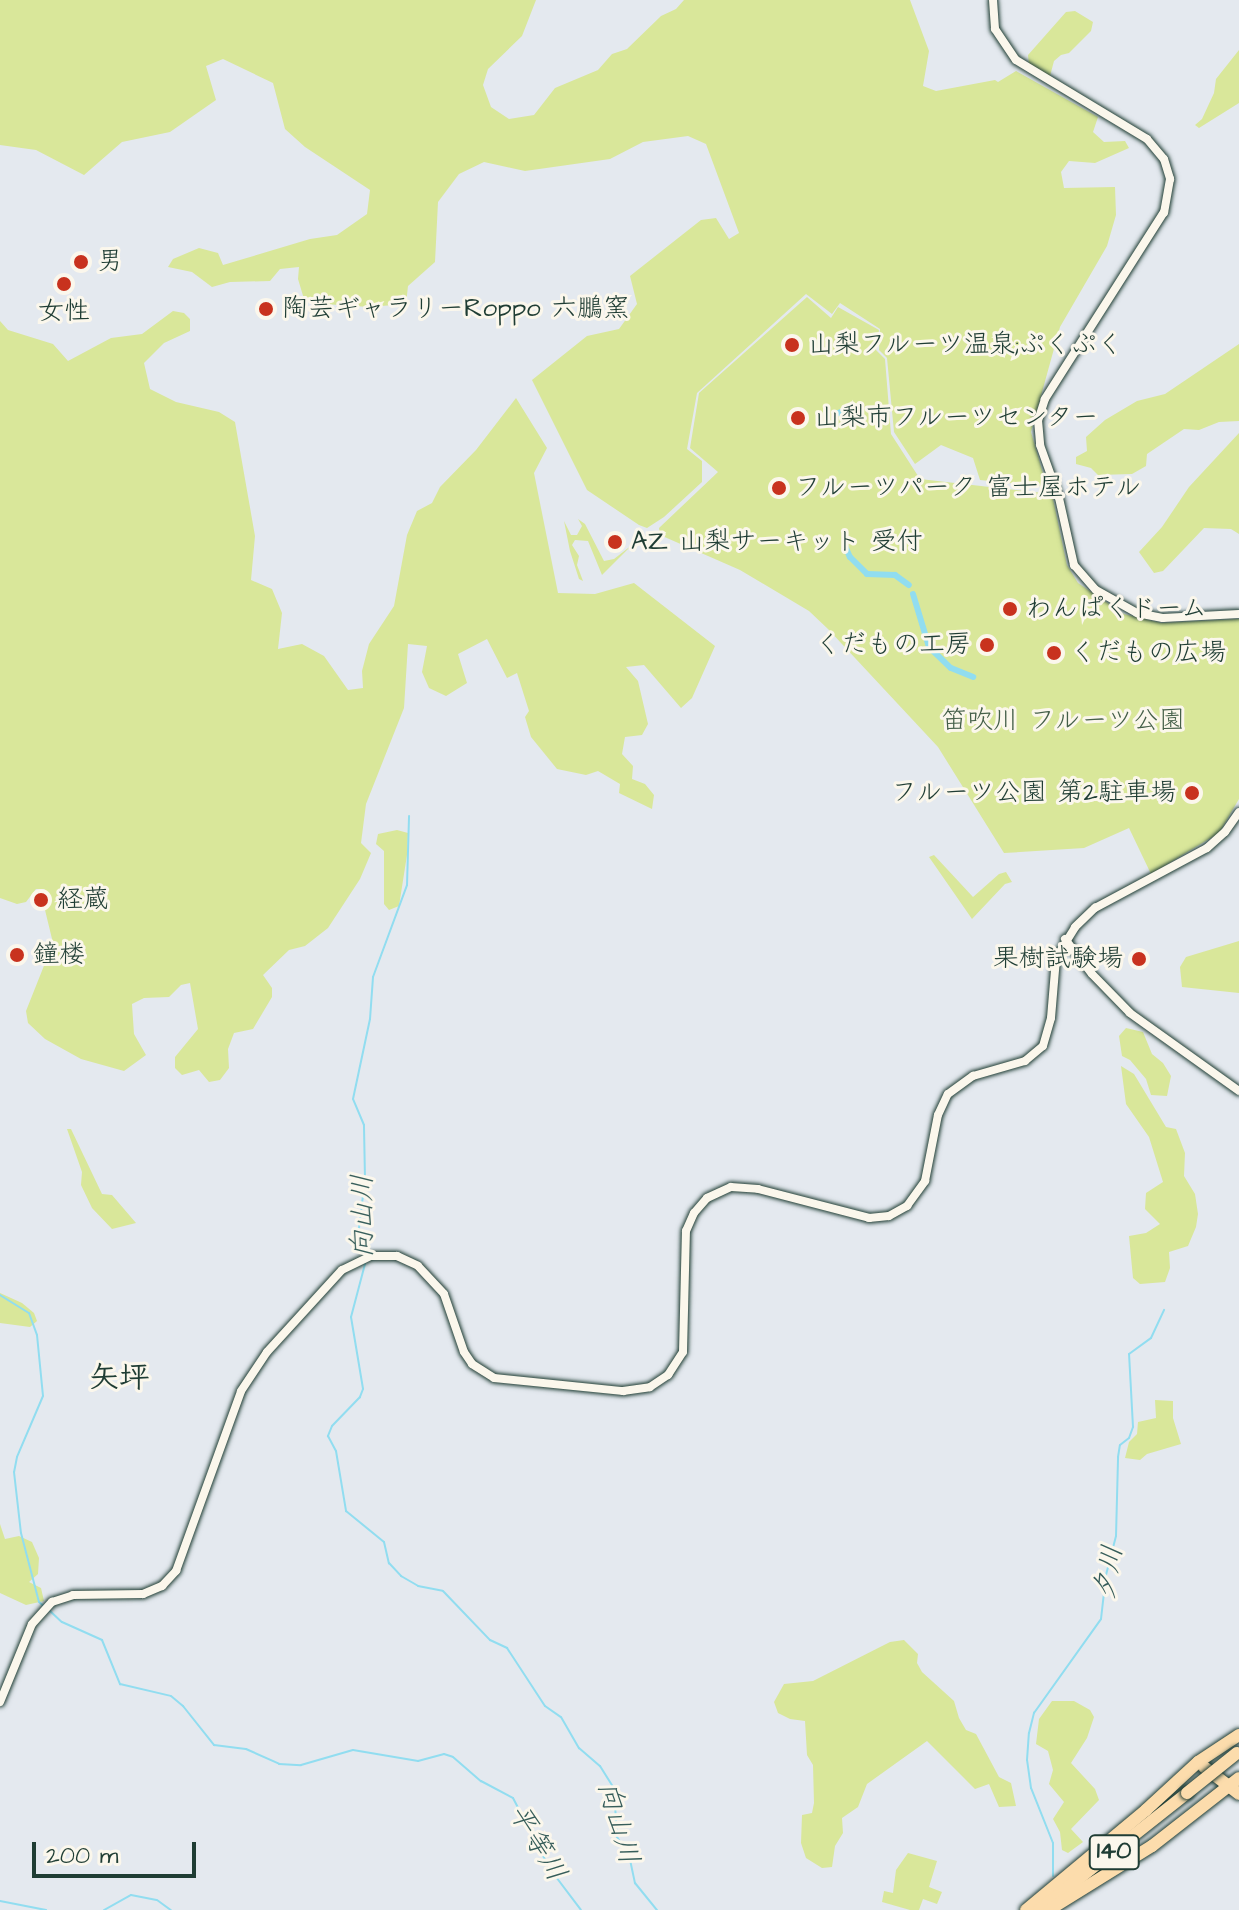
<!DOCTYPE html>
<meta charset="utf-8">
<style>
body{margin:0}
#map{position:relative;width:1239px;height:1910px;overflow:hidden;background:#e4e9ef;font-family:"Architects Daughter","Klee One",sans-serif}
div>[style]{position:absolute}
.green>*{inset:0;background:#d9e79a}
.stream>*{height:2px;margin:-1px;padding:0 1px;transform-origin:1px;border-radius:1px;background:#91ddf0}
.canal>*{height:6px;margin:-3px;padding:0 3px;transform-origin:3px;border-radius:3px;background:#91ddf0}
.roads{filter:drop-shadow(0 0 2px #1f3d34) drop-shadow(0 0 2px #1f3d34)}
.minor>*{height:8px;margin:-4px;padding:0 4px;transform-origin:4px;border-radius:4px;background:#fbf7ec}
.highway>*{height:12px;margin:-6px;padding:0 6px;transform-origin:6px;border-radius:6px;background:#fcdcac}
.bridges{filter:drop-shadow(0 0 2px #1f3d34) drop-shadow(0 0 2px #1f3d34)}
.highway-bridge>*{height:12px;margin:-6px;padding:0 6px;transform-origin:6px;border-radius:6px;background:#fcdcac}
.dots>*{width:22px;height:22px;translate:-50% -50%;box-sizing:border-box;border:4px solid #fbf7ec;border-radius:50%}
span{translate:-50% -50%;white-space:nowrap;text-align:center;line-height:1.15;-webkit-text-stroke:6px #fbf7ec;paint-order:stroke}
.shield-label span{padding:2px 6px;background:#fbf7ec;border:2px solid;border-radius:6px;-webkit-text-stroke-width:0}
.shield-label{font-size:24px;color:#1f3d34;font-weight:700}
.poi-label{font-size:26px;color:#1f3d34}
.left{translate:0 -50%;text-align:left}
.right{translate:-100% -50%;text-align:right}
.park-label{font-size:26px;color:#445f48}
.water-label{font-size:28px;color:#365d5a;font-style:italic}
.quarter-label{font-size:30px;color:#1f3d34;font-weight:700}
.scale{position:absolute;left:32px;top:1842px;width:164px;height:36px;box-sizing:border-box;border:4px solid #1f3d34;border-top:0;padding-left:10px;font-size:24px;line-height:28px;white-space:nowrap;color:#1f3d34;-webkit-text-stroke:6px #fbf7ec;paint-order:stroke}
</style>
<div id="map">
<div class="green">
<div style="clip-path:polygon(0 0,536px 0,522px 36px,488px 69px,483px 85px,491px 107px,509px 119px,534px 115px,555px 88px,598px 70px,612px 54px,627px 49px,661px 16px,676px 9px,684px 0,910px 0,929px 51px,923px 86px,936px 91px,995px 80px,998px 82px,1016px 71px,1098px 117px,1093px 132px,1104px 142px,1125px 141px,1129px 148px,1095px 163px,1069px 161px,1061px 172px,1064px 188px,1115px 187px,1116px 215px,1107px 246px,1060px 327px,1031px 432px,1047px 487px,980px 480px,973px 458px,941px 445px,915px 464px,894px 432px,887px 358px,879px 350px,880px 329px,840px 303px,832px 314px,806px 294px,697px 393px,687px 449px,702px 461px,702px 482px,664px 517px,647px 528px,639px 525px,587px 490px,532px 380px,587px 336px,619px 329px,637px 304px,630px 276px,701px 220px,716px 218px,729px 239px,739px 233px,706px 144px,688px 136px,643px 142px,610px 159px,525px 171px,484px 162px,459px 174px,438px 202px,435px 262px,408px 286px,406px 304px,369px 307px,324px 304px,304px 299px,298px 279px,299px 267px,280px 269px,270px 281px,230px 282px,212px 287px,192px 272px,168px 267px,173px 259px,199px 248px,218px 253px,223px 265px,310px 239px,337px 235px,367px 214px,370px 190px,305px 147px,285px 129px,273px 83px,223px 59px,206px 66px,216px 100px,170px 132px,122px 142px,84px 175px,36px 150px,0 145px)"></div>
<div style="clip-path:polygon(1075px 11px,1093px 22px,1091px 31px,1069px 53px,1061px 55px,1054px 61px,1050px 76px,1041px 74px,1029px 65px,1028px 55px,1066px 12px)"></div>
<div style="clip-path:polygon(1239px 50px,1239px 103px,1199px 128px,1195px 125px,1202px 119px,1214px 93px,1216px 79px)"></div>
<div style="clip-path:polygon(807px 297px,831px 318px,838px 307px,879px 330px,876px 350px,885px 359px,891px 434px,920px 479px,1052px 494px,1067px 565px,1078px 583px,1124px 614px,1161px 623px,1239px 619px,1239px 799px,1219px 833px,1151px 874px,1129px 828px,1084px 848px,1004px 853px,938px 747px,828px 629px,809px 611px,740px 570px,660px 535px,659px 528px,718px 472px,690px 448px,699px 393px)"></div>
<div style="clip-path:polygon(173px 311px,184px 313px,190px 319px,190px 331px,164px 343px,144px 363px,150px 389px,176px 402px,219px 412px,235px 422px,255px 536px,251px 580px,272px 589px,282px 613px,278px 649px,302px 644px,324px 656px,348px 690px,363px 688px,362px 671px,369px 644px,394px 606px,407px 535px,417px 511px,432px 503px,440px 487px,476px 450px,516px 398px,547px 448px,534px 473px,558px 593px,595px 594px,634px 583px,715px 646px,692px 698px,681px 708px,644px 665px,626px 667px,638px 681px,648px 724px,642px 735px,625px 737px,622px 754px,633px 766px,632px 779px,645px 784px,654px 795px,652px 809px,619px 793px,620px 784px,598px 771px,586px 775px,557px 769px,531px 737px,525px 717px,529px 711px,517px 673px,507px 678px,487px 639px,458px 654px,467px 683px,446px 696px,429px 688px,422px 672px,427px 646px,408px 644px,404px 708px,366px 804px,361px 843px,371px 853px,360px 879px,328px 928px,305px 946px,289px 950px,263px 975px,272px 988px,272px 997px,253px 1029px,234px 1033px,228px 1049px,229px 1068px,220px 1080px,209px 1082px,199px 1070px,182px 1075px,175px 1068px,175px 1057px,198px 1029px,190px 983px,181px 985px,169px 997px,144px 998px,132px 1004px,134px 1034px,146px 1055px,124px 1071px,81px 1059px,45px 1039px,28px 1023px,26px 1011px,53px 943px,45px 910px,48px 893px,44px 889px,36px 889px,26px 902px,17px 904px,0 898px,0 321px,8px 330px,53px 344px,68px 361px,111px 338px,142px 334px)"></div>
<div style="clip-path:polygon(1239px 344px,1239px 421px,1219px 422px,1199px 430px,1184px 429px,1147px 454px,1146px 466px,1132px 474px,1098px 475px,1091px 468px,1076px 464px,1076px 457px,1087px 451px,1086px 437px,1105px 420px,1137px 401px,1165px 394px)"></div>
<div style="clip-path:polygon(1239px 433px,1239px 534px,1231px 529px,1204px 528px,1163px 571px,1154px 573px,1139px 552px,1162px 527px,1189px 487px)"></div>
<div style="clip-path:polygon(578px 519px,585px 524px,604px 561px,614px 559px,632px 545px,602px 575px,588px 541px,575px 540px,572px 545px,579px 556px,577px 565px,583px 581px,579px 579px,570px 551px,564px 521px,571px 535px,577px 535px,582px 526px)"></div>
<div style="clip-path:polygon(397px 830px,408px 833px,407px 855px,399px 906px,389px 910px,384px 904px,384px 851px,376px 844px,378px 834px)"></div>
<div style="clip-path:polygon(934px 855px,973px 897px,999px 874px,1006px 872px,1012px 882px,1005px 884px,972px 919px,929px 857px)"></div>
<div style="clip-path:polygon(1239px 941px,1239px 993px,1182px 987px,1180px 967px,1186px 957px)"></div>
<div style="clip-path:polygon(1126px 1028px,1143px 1032px,1152px 1054px,1163px 1063px,1171px 1076px,1167px 1096px,1151px 1095px,1146px 1079px,1130px 1060px,1122px 1056px,1119px 1036px)"></div>
<div style="clip-path:polygon(1121px 1066px,1134px 1074px,1166px 1127px,1176px 1129px,1185px 1153px,1184px 1176px,1195px 1194px,1198px 1214px,1196px 1227px,1188px 1246px,1169px 1252px,1170px 1268px,1165px 1282px,1140px 1284px,1133px 1278px,1129px 1236px,1146px 1233px,1160px 1224px,1145px 1209px,1146px 1193px,1163px 1182px,1149px 1137px,1126px 1104px)"></div>
<div style="clip-path:polygon(67px 1129px,71px 1129px,102px 1194px,112px 1195px,136px 1223px,112px 1229px,92px 1208px,81px 1185px,82px 1172px)"></div>
<div style="clip-path:polygon(0 1293px,22px 1303px,34px 1313px,37px 1321px,30px 1327px,0 1323px)"></div>
<div style="clip-path:polygon(1155px 1400px,1173px 1401px,1173px 1418px,1181px 1444px,1147px 1454px,1140px 1460px,1125px 1458px,1129px 1442px,1137px 1434px,1138px 1422px,1156px 1418px)"></div>
<div style="clip-path:polygon(0 1524px,5px 1539px,19px 1536px,32px 1542px,39px 1558px,38px 1574px,29px 1582px,41px 1588px,44px 1601px,26px 1605px,0 1593px)"></div>
<div style="clip-path:polygon(904px 1640px,918px 1654px,917px 1663px,922px 1672px,954px 1701px,959px 1718px,966px 1730px,976px 1734px,999px 1777px,1011px 1783px,1016px 1806px,999px 1807px,989px 1784px,975px 1789px,927px 1741px,867px 1784px,858px 1807px,842px 1818px,843px 1833px,835px 1846px,832px 1867px,822px 1868px,806px 1858px,801px 1843px,802px 1815px,812px 1813px,814px 1803px,813px 1765px,807px 1755px,805px 1721px,790px 1719px,778px 1713px,774px 1702px,784px 1684px,813px 1681px,890px 1642px)"></div>
<div style="clip-path:polygon(1052px 1701px,1074px 1701px,1090px 1710px,1094px 1717px,1087px 1738px,1071px 1763px,1095px 1789px,1099px 1800px,1071px 1829px,1083px 1842px,1068px 1853px,1062px 1850px,1060px 1832px,1053px 1819px,1064px 1802px,1049px 1784px,1053px 1770px,1048px 1751px,1036px 1744px,1039px 1719px)"></div>
<div style="clip-path:polygon(908px 1853px,937px 1861px,929px 1887px,942px 1892px,937px 1904px,923px 1899px,919px 1910px,910px 1910px,882px 1902px,884px 1891px,893px 1893px,896px 1870px)"></div>
</div>
<div class="stream">
<div style="left:365px;top:1254px;width:27px;rotate:-103deg"></div>
<div style="left:359px;top:1228px;width:49px;rotate:-83deg"></div>
<div style="left:365px;top:1179px;width:54px;rotate:-91.1deg"></div>
<div style="left:364px;top:1125px;width:28px;rotate:-113deg"></div>
<div style="left:353px;top:1099px;width:82px;rotate:-78deg"></div>
<div style="left:370px;top:1019px;width:42px;rotate:-85.9deg"></div>
<div style="left:373px;top:977px;width:98px;rotate:-69.7deg"></div>
<div style="left:407px;top:885px;width:69px;rotate:-88.3deg"></div>
<div style="left:365px;top:1264px;width:55px;rotate:104.8deg"></div>
<div style="left:351px;top:1317px;width:73px;rotate:80.5deg"></div>
<div style="left:363px;top:1389px;width:9px;rotate:111deg"></div>
<div style="left:360px;top:1397px;width:40px;rotate:134deg"></div>
<div style="left:332px;top:1426px;width:11px;rotate:112deg"></div>
<div style="left:328px;top:1436px;width:17px;rotate:62deg"></div>
<div style="left:336px;top:1451px;width:61px;rotate:80.5deg"></div>
<div style="left:346px;top:1511px;width:49px;rotate:39.2deg"></div>
<div style="left:384px;top:1542px;width:22px;rotate:77deg"></div>
<div style="left:389px;top:1563px;width:18px;rotate:47deg"></div>
<div style="left:401px;top:1576px;width:20px;rotate:30deg"></div>
<div style="left:418px;top:1586px;width:25px;rotate:11deg"></div>
<div style="left:443px;top:1591px;width:68px;rotate:46.2deg"></div>
<div style="left:490px;top:1640px;width:19px;rotate:25deg"></div>
<div style="left:507px;top:1648px;width:69px;rotate:56.8deg"></div>
<div style="left:545px;top:1706px;width:19px;rotate:35deg"></div>
<div style="left:561px;top:1717px;width:36px;rotate:60deg"></div>
<div style="left:579px;top:1748px;width:28px;rotate:41deg"></div>
<div style="left:600px;top:1766px;width:26px;rotate:58deg"></div>
<div style="left:614px;top:1788px;width:49px;rotate:86.5deg"></div>
<div style="left:617px;top:1837px;width:22px;rotate:56deg"></div>
<div style="left:629px;top:1855px;width:29px;rotate:78deg"></div>
<div style="left:635px;top:1883px;width:35px;rotate:51deg"></div>
<div style="left:0;top:1295px;width:34px;rotate:32deg"></div>
<div style="left:29px;top:1313px;width:23px;rotate:70deg"></div>
<div style="left:37px;top:1335px;width:61px;rotate:84.4deg"></div>
<div style="left:43px;top:1396px;width:66px;rotate:113.1deg"></div>
<div style="left:17px;top:1457px;width:15px;rotate:101deg"></div>
<div style="left:14px;top:1472px;width:61px;rotate:83.5deg"></div>
<div style="left:21px;top:1533px;width:71px;rotate:75.4deg"></div>
<div style="left:39px;top:1602px;width:8px;rotate:40deg"></div>
<div style="left:50px;top:1611px;width:16px;rotate:43deg"></div>
<div style="left:62px;top:1622px;width:44px;rotate:24.2deg"></div>
<div style="left:102px;top:1640px;width:48px;rotate:67.8deg"></div>
<div style="left:120px;top:1684px;width:52px;rotate:13.2deg"></div>
<div style="left:171px;top:1696px;width:16px;rotate:40deg"></div>
<div style="left:183px;top:1706px;width:50px;rotate:51.5deg"></div>
<div style="left:214px;top:1745px;width:32px;rotate:7deg"></div>
<div style="left:246px;top:1749px;width:36px;rotate:24deg"></div>
<div style="left:279px;top:1764px;width:22px;rotate:3deg"></div>
<div style="left:301px;top:1765px;width:54px;rotate:-16.1deg"></div>
<div style="left:353px;top:1750px;width:66px;rotate:9.6deg"></div>
<div style="left:418px;top:1761px;width:27px;rotate:-15deg"></div>
<div style="left:444px;top:1754px;width:9px;rotate:18deg"></div>
<div style="left:453px;top:1757px;width:37px;rotate:41deg"></div>
<div style="left:481px;top:1781px;width:36px;rotate:28deg"></div>
<div style="left:513px;top:1798px;width:80px;rotate:62.5deg"></div>
<div style="left:550px;top:1869px;width:51px;rotate:52.9deg"></div>
<div style="left:1053px;top:1876px;width:33px;rotate:-90deg"></div>
<div style="left:1053px;top:1843px;width:59px;rotate:-111.8deg"></div>
<div style="left:1031px;top:1788px;width:28px;rotate:-98deg"></div>
<div style="left:1027px;top:1760px;width:27px;rotate:-86deg"></div>
<div style="left:1029px;top:1733px;width:21px;rotate:-76deg"></div>
<div style="left:1034px;top:1713px;width:115px;rotate:-54.5deg"></div>
<div style="left:1101px;top:1619px;width:44px;rotate:-83.5deg"></div>
<div style="left:1106px;top:1575px;width:40px;rotate:-75.6deg"></div>
<div style="left:1116px;top:1536px;width:79px;rotate:-88.5deg"></div>
<div style="left:1118px;top:1457px;width:12px;rotate:-81deg"></div>
<div style="left:1120px;top:1445px;width:11px;rotate:-38deg"></div>
<div style="left:1129px;top:1438px;width:12px;rotate:-70deg"></div>
<div style="left:1133px;top:1427px;width:73px;rotate:-93.1deg"></div>
<div style="left:1129px;top:1354px;width:27px;rotate:-36deg"></div>
<div style="left:1151px;top:1338px;width:31px;rotate:-65deg"></div>
<div style="left:0;top:1901px;width:47px;rotate:11.1deg"></div>
<div style="left:104px;top:1910px;width:31px;rotate:-29deg"></div>
<div style="left:131px;top:1895px;width:26px;rotate:11deg"></div>
<div style="left:157px;top:1900px;width:17px;rotate:36deg"></div>
</div>
<div class="canal">
<div style="left:836px;top:414px;width:15px;rotate:-23deg"></div>
<div style="left:845px;top:546px;width:12px;rotate:66deg"></div>
<div style="left:850px;top:557px;width:24px;rotate:45deg"></div>
<div style="left:867px;top:574px;width:28px;rotate:2deg"></div>
<div style="left:895px;top:575px;width:17px;rotate:36deg"></div>
<div style="left:913px;top:594px;width:55px;rotate:73.2deg"></div>
<div style="left:929px;top:647px;width:30px;rotate:44deg"></div>
<div style="left:951px;top:668px;width:24px;rotate:22deg"></div>
</div>
<div class="roads">
<div class="minor">
<div style="left:993px;top:0;width:29px;rotate:86deg"></div>
<div style="left:995px;top:29px;width:37px;rotate:56deg"></div>
<div style="left:1016px;top:60px;width:153px;rotate:31.1deg"></div>
<div style="left:1147px;top:139px;width:26px;rotate:50deg"></div>
<div style="left:1164px;top:159px;width:21px;rotate:73deg"></div>
<div style="left:1170px;top:179px;width:34px;rotate:100deg"></div>
<div style="left:1164px;top:212px;width:222px;rotate:122.5deg"></div>
<div style="left:1045px;top:399px;width:22px;rotate:108deg"></div>
<div style="left:1038px;top:420px;width:25px;rotate:85deg"></div>
<div style="left:1040px;top:445px;width:56px;rotate:70.3deg"></div>
<div style="left:1059px;top:498px;width:69px;rotate:77.4deg"></div>
<div style="left:1074px;top:565px;width:33px;rotate:49deg"></div>
<div style="left:1096px;top:590px;width:47px;rotate:29.3deg"></div>
<div style="left:1137px;top:613px;width:26px;rotate:11deg"></div>
<div style="left:1163px;top:618px;width:76px;rotate:-3deg"></div>
<div style="left:1065px;top:939px;width:44px;rotate:52.4deg"></div>
<div style="left:1092px;top:974px;width:54px;rotate:45.7deg"></div>
<div style="left:1130px;top:1013px;width:134px;rotate:35.6deg"></div>
<div style="left:0;top:1702px;width:84px;rotate:-67.7deg"></div>
<div style="left:32px;top:1624px;width:30px;rotate:-48deg"></div>
<div style="left:52px;top:1602px;width:22px;rotate:-18deg"></div>
<div style="left:73px;top:1595px;width:70px;rotate:-0.8deg"></div>
<div style="left:143px;top:1594px;width:21px;rotate:-23deg"></div>
<div style="left:162px;top:1586px;width:21px;rotate:-47deg"></div>
<div style="left:176px;top:1571px;width:191px;rotate:-70.1deg"></div>
<div style="left:241px;top:1391px;width:47px;rotate:-56.3deg"></div>
<div style="left:267px;top:1352px;width:111px;rotate:-47.6deg"></div>
<div style="left:342px;top:1270px;width:32px;rotate:-26deg"></div>
<div style="left:371px;top:1256px;width:26px"></div>
<div style="left:397px;top:1256px;width:23px;rotate:25deg"></div>
<div style="left:418px;top:1266px;width:38px;rotate:47deg"></div>
<div style="left:444px;top:1294px;width:61px;rotate:71deg"></div>
<div style="left:464px;top:1352px;width:14px;rotate:56deg"></div>
<div style="left:472px;top:1364px;width:26px;rotate:32deg"></div>
<div style="left:494px;top:1378px;width:130px;rotate:5.8deg"></div>
<div style="left:623px;top:1391px;width:27px;rotate:-8deg"></div>
<div style="left:650px;top:1387px;width:22px;rotate:-34deg"></div>
<div style="left:668px;top:1375px;width:27px;rotate:-57deg"></div>
<div style="left:683px;top:1352px;width:121px;rotate:-88.6deg"></div>
<div style="left:686px;top:1231px;width:20px;rotate:-66deg"></div>
<div style="left:694px;top:1213px;width:20px;rotate:-49deg"></div>
<div style="left:707px;top:1198px;width:26px;rotate:-25deg"></div>
<div style="left:731px;top:1187px;width:27px;rotate:4deg"></div>
<div style="left:758px;top:1189px;width:115px;rotate:14.6deg"></div>
<div style="left:869px;top:1218px;width:20px;rotate:-6deg"></div>
<div style="left:889px;top:1216px;width:21px;rotate:-29deg"></div>
<div style="left:907px;top:1206px;width:31px;rotate:-54deg"></div>
<div style="left:925px;top:1181px;width:67px;rotate:-78.9deg"></div>
<div style="left:938px;top:1115px;width:23px;rotate:-65deg"></div>
<div style="left:948px;top:1094px;width:31px;rotate:-36deg"></div>
<div style="left:973px;top:1076px;width:54px;rotate:-16.1deg"></div>
<div style="left:1025px;top:1061px;width:23px;rotate:-40deg"></div>
<div style="left:1043px;top:1046px;width:29px;rotate:-74deg"></div>
<div style="left:1051px;top:1018px;width:60px;rotate:-85.2deg"></div>
<div style="left:1056px;top:958px;width:36px;rotate:-58deg"></div>
<div style="left:1075px;top:927px;width:28px;rotate:-44deg"></div>
<div style="left:1095px;top:908px;width:127px;rotate:-28.2deg"></div>
<div style="left:1207px;top:848px;width:24px;rotate:-42deg"></div>
<div style="left:1225px;top:832px;width:24px;rotate:-55deg"></div>
</div>
<div class="highway">
<div style="left:1204px;top:1767px;width:44px;rotate:37.6deg"></div>
<div style="left:1026px;top:1910px;width:156px;rotate:-39.8deg"></div>
<div style="left:1146px;top:1810px;width:71px;rotate:-42.7deg"></div>
<div style="left:1198px;top:1762px;width:49px;rotate:-33.4deg"></div>
<div style="left:1039px;top:1910px;width:189px;rotate:-38.3deg"></div>
<div style="left:1049px;top:1910px;width:121px;rotate:-31.9deg"></div>
<div style="left:1152px;top:1846px;width:110px;rotate:-38deg"></div>
</div>
</div>
<div class="bridges">
<div class="highway-bridge">
<div style="left:1187px;top:1793px;width:64px;rotate:-38.7deg"></div>
</div>
</div>
<div class="dots">
<div style="left:81px;top:262px;background:#c8321e"></div>
<div style="left:64px;top:284px;background:#c8321e"></div>
<div style="left:266px;top:309px;background:#c8321e"></div>
<div style="left:792px;top:345px;background:#c8321e"></div>
<div style="left:798px;top:418px;background:#c8321e"></div>
<div style="left:779px;top:488px;background:#c8321e"></div>
<div style="left:615px;top:542px;background:#c8321e"></div>
<div style="left:1010px;top:609px;background:#c8321e"></div>
<div style="left:987px;top:645px;background:#c8321e"></div>
<div style="left:1054px;top:653px;background:#c8321e"></div>
<div style="left:1192px;top:793px;background:#c8321e"></div>
<div style="left:41px;top:900px;background:#c8321e"></div>
<div style="left:17px;top:955px;background:#c8321e"></div>
<div style="left:1139px;top:959px;background:#c8321e"></div>
</div>
<div class="shield-label">
<span style="left:1114px;top:1852px">140</span>
</div>
<div class="poi-label">
<span class="left" style="left:97px;top:262px">男</span>
<span class="left" style="left:282px;top:309px">陶芸ギャラリーRoppo 六鵬窯</span>
<span style="left:64px;top:312px">女性</span>
<span class="left" style="left:808px;top:345px">山梨フルーツ温泉;ぷくぷく</span>
<span class="left" style="left:814px;top:418px">山梨市フルーツセンター</span>
<span class="left" style="left:795px;top:488px">フルーツパーク 富士屋ホテル</span>
<span class="left" style="left:631px;top:542px">AZ 山梨サーキット 受付</span>
<span class="left" style="left:1026px;top:609px">わんぱくドーム</span>
<span class="right" style="left:971px;top:645px">くだもの工房</span>
<span class="left" style="left:1070px;top:653px">くだもの広場</span>
<span class="right" style="left:1176px;top:793px">フルーツ公園 第2駐車場</span>
<span class="left" style="left:57px;top:900px">経蔵</span>
<span class="left" style="left:33px;top:955px">鐘楼</span>
<span class="right" style="left:1123px;top:959px">果樹試験場</span>
</div>
<div class="park-label">
<span style="left:1063px;top:721px">笛吹川 フルーツ公園</span>
</div>
<div class="water-label">
<span style="left:363px;top:1216px;rotate:-90deg">向山川</span>
<span style="left:1109px;top:1573px;rotate:-80deg">夕川</span>
<span style="left:618px;top:1823px;rotate:74deg">向山川</span>
<span style="left:537px;top:1843px;rotate:59deg">平等川</span>
</div>
<div class="quarter-label">
<span style="left:119px;top:1378px">矢坪</span>
</div>
<div class="scale">200 m</div>
</div>
